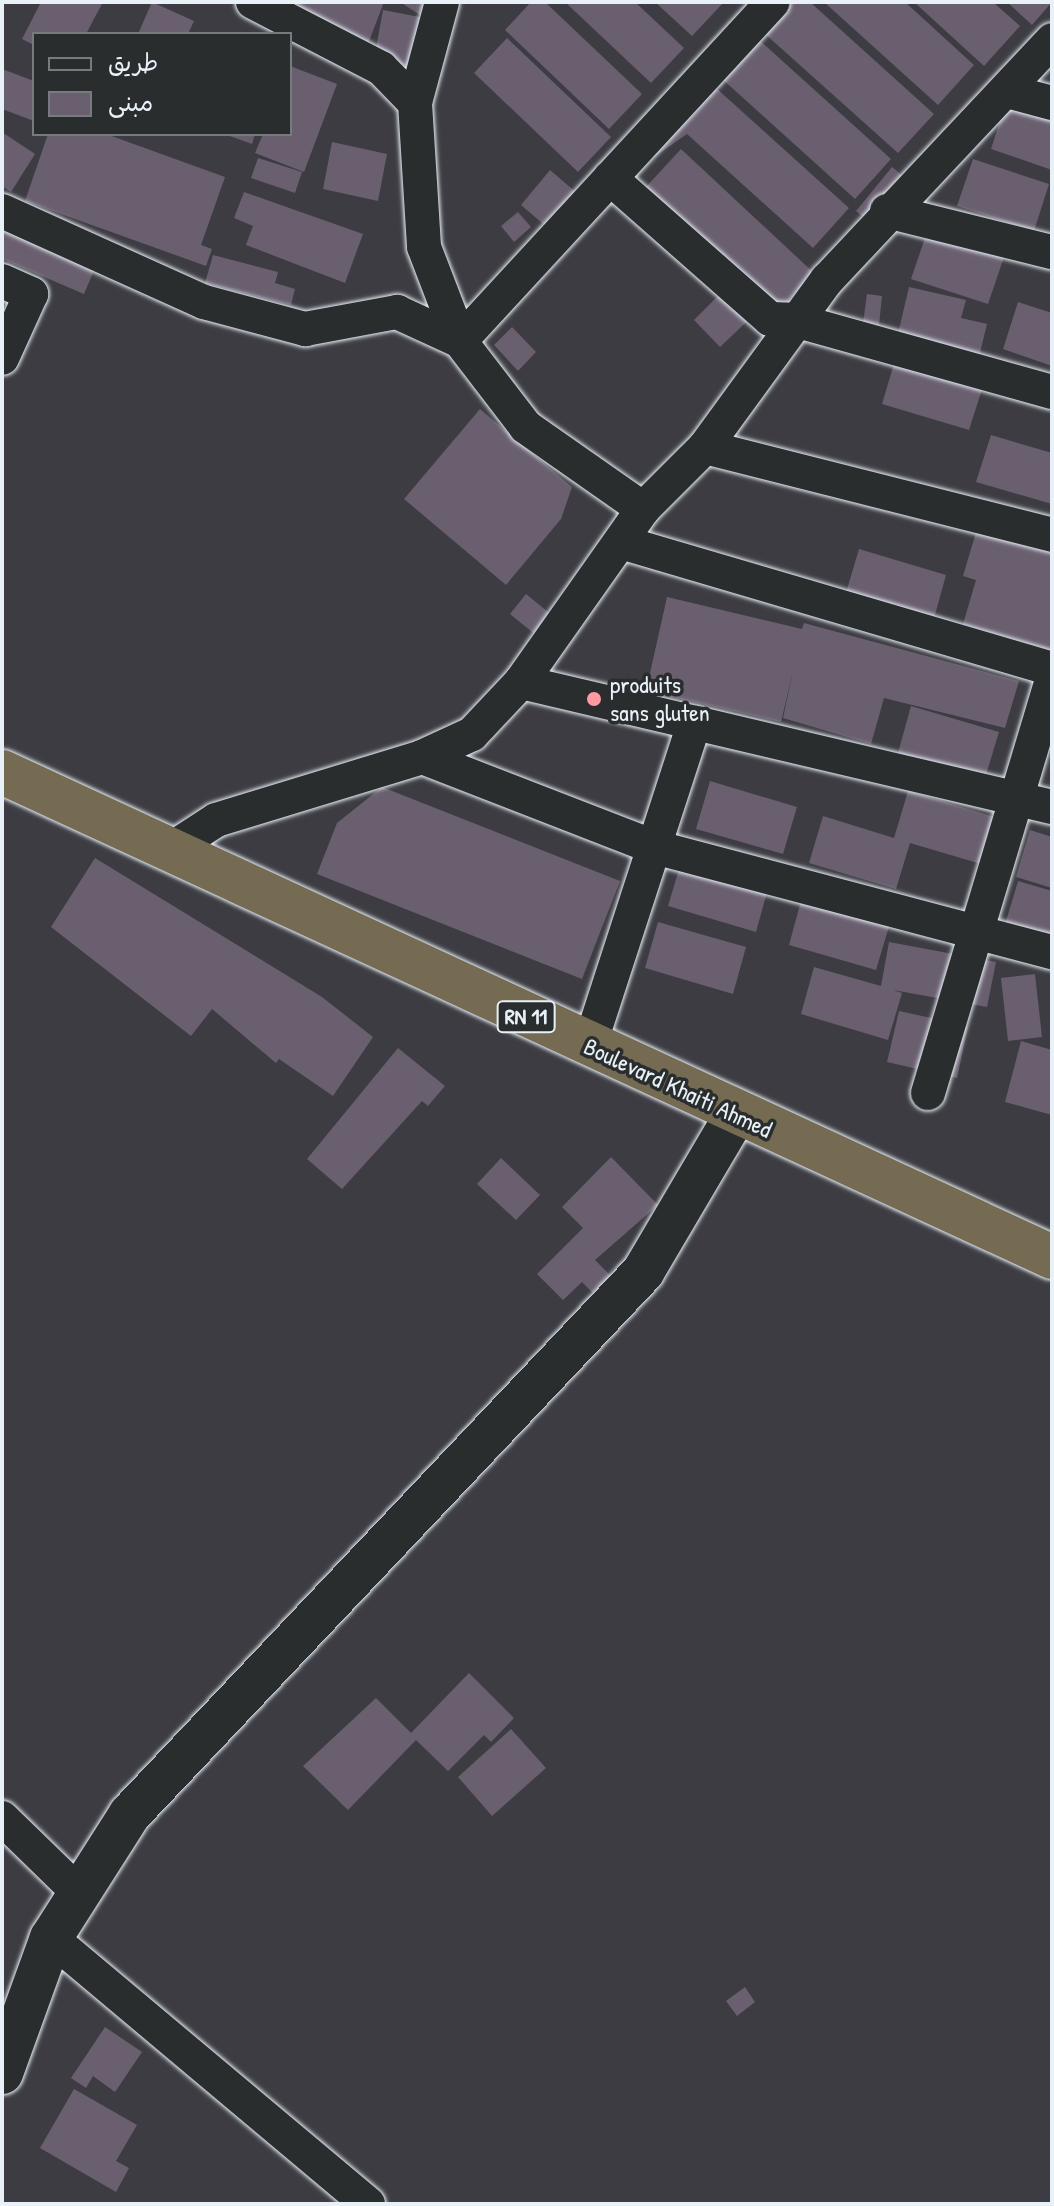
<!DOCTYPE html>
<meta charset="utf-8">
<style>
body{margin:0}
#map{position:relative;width:1054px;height:2206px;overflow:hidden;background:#3d3c42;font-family:"Patrick Hand","Playpen Sans Arabic",sans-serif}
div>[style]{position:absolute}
.building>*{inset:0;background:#6a5f6f}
.roads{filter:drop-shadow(0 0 2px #e8f1f8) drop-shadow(0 0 2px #e8f1f8)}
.minor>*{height:34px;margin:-17px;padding:0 17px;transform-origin:17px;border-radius:17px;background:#2a2d2e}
.tertiary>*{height:42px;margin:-21px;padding:0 21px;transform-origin:21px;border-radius:21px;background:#2a2d2e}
.trunk>*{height:44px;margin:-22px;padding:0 22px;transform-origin:22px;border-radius:22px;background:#746b52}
.dots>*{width:22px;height:22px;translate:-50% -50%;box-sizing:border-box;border:4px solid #2a2d2e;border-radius:50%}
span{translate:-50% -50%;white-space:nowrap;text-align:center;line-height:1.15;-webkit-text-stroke:7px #2a2d2e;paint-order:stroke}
.shield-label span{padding:2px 6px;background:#2a2d2e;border:2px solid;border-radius:6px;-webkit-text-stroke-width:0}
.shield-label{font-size:22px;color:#e8f1f8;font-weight:700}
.poi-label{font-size:24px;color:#e8f1f8}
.left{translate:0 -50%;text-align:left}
.street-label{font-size:24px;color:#e8f1f8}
.frame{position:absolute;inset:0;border:4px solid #e8f1f8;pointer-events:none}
.legend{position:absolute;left:32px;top:32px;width:260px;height:104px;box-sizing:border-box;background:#2a2d2e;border:2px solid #767b7f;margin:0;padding:10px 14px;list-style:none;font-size:24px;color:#e8f1f8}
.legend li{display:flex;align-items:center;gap:16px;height:40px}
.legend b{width:40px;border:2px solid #767b7f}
</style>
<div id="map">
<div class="building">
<div style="clip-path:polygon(41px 2px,103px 2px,86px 34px,34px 34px,34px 45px,22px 39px)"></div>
<div style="clip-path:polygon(152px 2px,194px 21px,188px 34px,138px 34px)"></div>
<div style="clip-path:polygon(296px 2px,384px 2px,366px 49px,289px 20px)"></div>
<div style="clip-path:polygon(400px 2px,449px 2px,437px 72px,374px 59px,383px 10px,425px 18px)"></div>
<div style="clip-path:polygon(531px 2px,545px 2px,642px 94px,609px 129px,505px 30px)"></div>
<div style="clip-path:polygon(565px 2px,635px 2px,684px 48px,651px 83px)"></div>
<div style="clip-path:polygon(655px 2px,724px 2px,692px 36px)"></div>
<div style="clip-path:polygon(793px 2px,810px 2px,934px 114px,898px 153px,764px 33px)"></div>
<div style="clip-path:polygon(824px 2px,905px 2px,974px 65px,938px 105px)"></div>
<div style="clip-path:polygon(914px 2px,993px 2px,1020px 26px,984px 66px)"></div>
<div style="clip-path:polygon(1007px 2px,1052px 2px,1032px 25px)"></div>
<div style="clip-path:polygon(507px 38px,611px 137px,578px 172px,474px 73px)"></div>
<div style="clip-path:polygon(758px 39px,891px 159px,855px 199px,721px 78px)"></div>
<div style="clip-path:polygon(290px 66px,337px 84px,304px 172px,255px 153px,263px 134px,290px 134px)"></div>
<div style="clip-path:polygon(2px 69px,34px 81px,34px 121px,2px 109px)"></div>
<div style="clip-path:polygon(716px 88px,849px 208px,813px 248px,687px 134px,654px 157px,641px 138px,677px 113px,685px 123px)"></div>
<div style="clip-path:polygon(1006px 102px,1052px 117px,1052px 170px,991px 149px)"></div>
<div style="clip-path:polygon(2px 132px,35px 154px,11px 192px,2px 186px)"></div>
<div style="clip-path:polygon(48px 134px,106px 134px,225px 177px,201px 245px,212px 249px,206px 266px,25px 201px)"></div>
<div style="clip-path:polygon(224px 134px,255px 134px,252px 144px)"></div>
<div style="clip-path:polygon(332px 142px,387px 154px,378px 201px,323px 189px)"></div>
<div style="clip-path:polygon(681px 149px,814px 273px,777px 313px,645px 188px)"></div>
<div style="clip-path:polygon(258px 158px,302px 172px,295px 193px,251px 178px)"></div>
<div style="clip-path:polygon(973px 159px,1049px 184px,1034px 231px,957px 206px)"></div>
<div style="clip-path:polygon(892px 167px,919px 189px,883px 233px,856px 211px)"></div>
<div style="clip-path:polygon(550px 170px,592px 206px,562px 240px,521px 205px)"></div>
<div style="clip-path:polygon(244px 192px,363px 234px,345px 283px,246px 245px,253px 226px,234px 218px)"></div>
<div style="clip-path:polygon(518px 212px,531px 227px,514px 242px,501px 226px)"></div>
<div style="clip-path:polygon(2px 221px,98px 261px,84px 294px,2px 259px)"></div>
<div style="clip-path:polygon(927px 232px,1004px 257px,988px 304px,911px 279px)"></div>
<div style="clip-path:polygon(213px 255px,278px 272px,275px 283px,295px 289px,291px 305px,205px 283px)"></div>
<div style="clip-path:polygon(732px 282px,759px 310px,720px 347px,694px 320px)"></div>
<div style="clip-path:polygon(909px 287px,966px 300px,961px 318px,987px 324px,978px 361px,896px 342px)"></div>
<div style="clip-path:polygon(867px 294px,882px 296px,879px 325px,863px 323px)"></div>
<div style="clip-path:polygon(1018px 302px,1052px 313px,1052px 366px,1003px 349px)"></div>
<div style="clip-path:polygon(512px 327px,536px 352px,518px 371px,494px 345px)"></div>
<div style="clip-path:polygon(896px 357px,984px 383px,969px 430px,882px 404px)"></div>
<div style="clip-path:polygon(480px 409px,572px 487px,561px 519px,506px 585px,404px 499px)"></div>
<div style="clip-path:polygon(991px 435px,1052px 453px,1052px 504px,976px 482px)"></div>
<div style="clip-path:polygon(977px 529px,1052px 551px,1050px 650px,963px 624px,976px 580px,963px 576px)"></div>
<div style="clip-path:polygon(859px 549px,946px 575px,933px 622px,845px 596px)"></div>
<div style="clip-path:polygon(526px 594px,553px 616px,537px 636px,510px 614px)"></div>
<div style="clip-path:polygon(667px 597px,802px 629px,804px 623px,1019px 681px,1005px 728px,884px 698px,871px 744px,783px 718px,793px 671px,781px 722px,646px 691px)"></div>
<div style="clip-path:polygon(911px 706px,999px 732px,985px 778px,898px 753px)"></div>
<div style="clip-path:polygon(710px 781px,797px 807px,783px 854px,696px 829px)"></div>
<div style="clip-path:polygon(382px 787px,620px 881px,582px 979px,317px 874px,337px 823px)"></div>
<div style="clip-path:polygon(908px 791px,995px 817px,981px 864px,910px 843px,896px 889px,809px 863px,823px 816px,894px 838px)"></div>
<div style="clip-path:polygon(1030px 830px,1052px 837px,1052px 888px,1016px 877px)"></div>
<div style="clip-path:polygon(95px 858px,322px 997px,373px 1037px,333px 1096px,279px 1059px,276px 1063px,212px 1009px,191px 1036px,51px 927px)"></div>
<div style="clip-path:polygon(682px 859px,769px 885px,756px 932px,668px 906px)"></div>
<div style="clip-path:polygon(1018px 881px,1052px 891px,1052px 942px,1004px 928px)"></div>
<div style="clip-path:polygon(802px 897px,890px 923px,876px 970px,789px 945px)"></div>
<div style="clip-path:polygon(658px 922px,746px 947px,733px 994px,645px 968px)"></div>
<div style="clip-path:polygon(889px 942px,996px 962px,987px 1007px,893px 990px,902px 993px,888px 1040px,801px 1014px,814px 967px,881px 986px)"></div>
<div style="clip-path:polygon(1035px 974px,1042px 1037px,1008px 1041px,1001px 978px)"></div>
<div style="clip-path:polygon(899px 1011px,968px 1026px,957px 1078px,887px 1062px)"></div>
<div style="clip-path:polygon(1021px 1041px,1052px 1050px,1052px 1115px,1005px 1102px)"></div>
<div style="clip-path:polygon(398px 1048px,445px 1086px,428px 1106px,422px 1101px,342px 1189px,307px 1159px)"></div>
<div style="clip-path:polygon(611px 1157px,658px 1205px,595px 1260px,611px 1276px,593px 1293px,582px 1282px,563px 1300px,537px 1274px,583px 1228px,562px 1207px)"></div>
<div style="clip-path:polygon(501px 1158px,540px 1195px,516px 1220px,477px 1184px)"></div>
<div style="clip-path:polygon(469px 1673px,514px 1718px,491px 1742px,484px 1735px,448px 1771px,416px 1740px,348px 1810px,303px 1766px,376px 1698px,411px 1733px)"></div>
<div style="clip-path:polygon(511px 1729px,546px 1768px,492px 1816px,458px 1777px)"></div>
<div style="clip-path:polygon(745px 1987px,755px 2002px,737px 2016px,726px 2001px)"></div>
<div style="clip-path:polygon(105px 2027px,142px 2052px,115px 2092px,93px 2076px,86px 2088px,71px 2078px)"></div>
<div style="clip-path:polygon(74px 2089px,137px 2125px,116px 2161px,129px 2168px,116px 2192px,40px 2148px)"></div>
</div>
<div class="roads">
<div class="minor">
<div style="left:253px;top:2px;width:144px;rotate:27.3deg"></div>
<div style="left:381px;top:68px;width:49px;rotate:45.8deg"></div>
<div style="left:442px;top:2px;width:105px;rotate:105deg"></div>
<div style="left:415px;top:103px;width:144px;rotate:86.4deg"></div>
<div style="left:424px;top:247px;width:101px;rotate:69deg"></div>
<div style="left:460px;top:341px;width:108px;rotate:52.5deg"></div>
<div style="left:526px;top:427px;width:143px;rotate:35deg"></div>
<div style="left:1007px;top:91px;width:47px;rotate:14.9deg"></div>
<div style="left:610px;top:178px;width:213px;rotate:41.4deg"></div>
<div style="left:770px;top:319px;width:24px;rotate:2deg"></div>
<div style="left:794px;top:320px;width:268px;rotate:15.6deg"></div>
<div style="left:2px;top:211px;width:222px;rotate:24.3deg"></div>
<div style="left:204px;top:302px;width:105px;rotate:15deg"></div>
<div style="left:305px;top:329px;width:94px;rotate:-10.5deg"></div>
<div style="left:397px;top:312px;width:69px;rotate:24.7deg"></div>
<div style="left:460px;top:341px;width:461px;rotate:-47.3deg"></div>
<div style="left:887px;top:211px;width:170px;rotate:14deg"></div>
<div style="left:2px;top:281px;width:32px;rotate:24deg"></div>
<div style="left:31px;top:294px;width:70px;rotate:114.4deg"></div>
<div style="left:705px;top:447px;width:358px;rotate:14.2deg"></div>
<div style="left:624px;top:543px;width:446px;rotate:16.4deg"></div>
<div style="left:521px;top:682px;width:546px;rotate:13.25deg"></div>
<div style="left:422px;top:757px;width:249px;rotate:21.2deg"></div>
<div style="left:654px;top:847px;width:412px;rotate:14.8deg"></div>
<div style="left:173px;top:848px;width:51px;rotate:-33.1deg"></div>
<div style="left:216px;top:820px;width:215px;rotate:-17deg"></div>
<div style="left:422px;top:757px;width:55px;rotate:-24.7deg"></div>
<div style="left:472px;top:734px;width:71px;rotate:-46.7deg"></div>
<div style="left:521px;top:682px;width:212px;rotate:-54.8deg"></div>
<div style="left:643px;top:509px;width:88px;rotate:-45deg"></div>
<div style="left:705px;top:447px;width:207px;rotate:-53.9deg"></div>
<div style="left:827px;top:280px;width:329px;rotate:-46.8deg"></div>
<div style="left:589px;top:1047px;width:341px;rotate:-72deg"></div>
<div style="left:928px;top:1093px;width:431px;rotate:-73.3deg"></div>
<div style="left:2px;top:1818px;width:107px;rotate:44.2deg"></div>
<div style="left:51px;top:1938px;width:414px;rotate:40deg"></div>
</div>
<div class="tertiary">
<div style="left:2px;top:2073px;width:144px;rotate:-70.1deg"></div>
<div style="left:51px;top:1938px;width:147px;rotate:-57.5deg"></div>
<div style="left:130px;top:1814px;width:746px;rotate:-46.57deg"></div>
<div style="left:643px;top:1272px;width:183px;rotate:-59.5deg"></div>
</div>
<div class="trunk">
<div style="left:2px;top:772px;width:1157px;rotate:24.79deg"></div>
</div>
</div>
<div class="dots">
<div style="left:594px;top:699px;background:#ff9aa2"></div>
</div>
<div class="shield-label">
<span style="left:526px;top:1017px">RN 11</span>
</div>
<div class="poi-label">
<span class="left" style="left:610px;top:699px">produits<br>sans gluten</span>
</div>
<div class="street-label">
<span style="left:678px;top:1088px;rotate:25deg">Boulevard Khaiti Ahmed</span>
</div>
<div class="frame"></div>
<ul class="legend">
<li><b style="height:10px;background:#2a2d2e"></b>طريق</li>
<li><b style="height:22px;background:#6a5f6f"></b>مبنى</li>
</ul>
</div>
